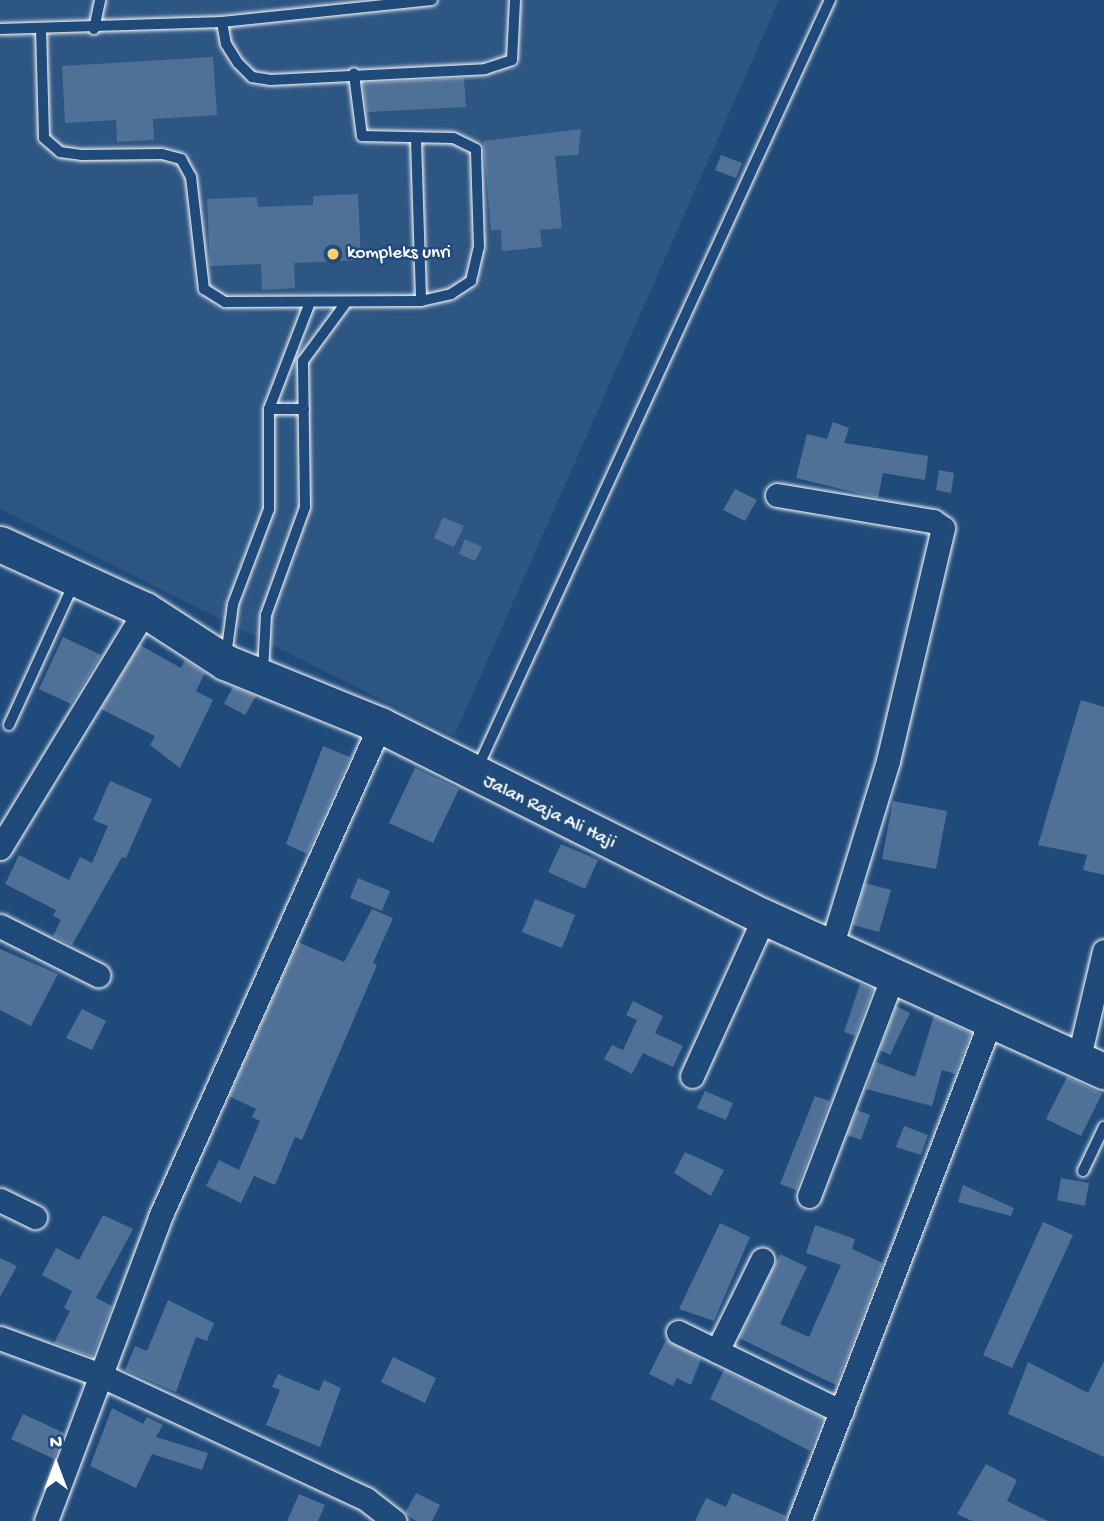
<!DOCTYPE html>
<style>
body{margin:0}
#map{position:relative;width:1104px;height:1521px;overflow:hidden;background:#1f4a7a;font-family:"Gochi Hand",sans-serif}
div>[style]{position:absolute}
.built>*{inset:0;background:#2e5683}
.building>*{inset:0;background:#507197}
.roads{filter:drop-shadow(0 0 2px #fff) drop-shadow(0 0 2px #fff)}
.service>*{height:10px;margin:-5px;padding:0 5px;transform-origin:5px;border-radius:5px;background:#1f4a7a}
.minor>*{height:23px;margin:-11.5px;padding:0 11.5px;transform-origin:11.5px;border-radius:11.5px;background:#1f4a7a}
.primary>*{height:35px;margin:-17.5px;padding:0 17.5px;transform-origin:17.5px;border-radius:17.5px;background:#1f4a7a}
.dots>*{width:19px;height:19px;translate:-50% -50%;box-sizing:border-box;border:4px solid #1f4a7a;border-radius:50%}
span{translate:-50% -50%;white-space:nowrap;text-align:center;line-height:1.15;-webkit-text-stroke:5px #1f4a7a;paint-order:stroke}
.poi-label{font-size:19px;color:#fff}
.left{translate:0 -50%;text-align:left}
.street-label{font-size:19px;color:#fff}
.north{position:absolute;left:21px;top:1430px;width:70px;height:70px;-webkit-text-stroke:5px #1f4a7a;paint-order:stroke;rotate:0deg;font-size:19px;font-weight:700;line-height:28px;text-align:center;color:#fff}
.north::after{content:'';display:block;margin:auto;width:24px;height:32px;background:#fff;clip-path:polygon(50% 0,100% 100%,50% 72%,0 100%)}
</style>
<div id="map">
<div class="built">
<div style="clip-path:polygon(0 0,779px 0,454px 736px,0 509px)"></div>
</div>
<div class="building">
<div style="clip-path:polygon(213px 57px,217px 115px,153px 119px,154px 140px,117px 142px,116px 120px,65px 123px,62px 66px)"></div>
<div style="clip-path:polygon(464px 78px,466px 107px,367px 112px,363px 83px)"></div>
<div style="clip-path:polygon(581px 129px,578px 155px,555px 156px,562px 228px,540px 230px,542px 247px,502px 251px,501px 230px,491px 230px,483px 141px)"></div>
<div style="clip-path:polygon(721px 155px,742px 163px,736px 178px,715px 170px)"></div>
<div style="clip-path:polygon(358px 194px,361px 260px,294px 263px,295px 288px,262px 290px,261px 264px,210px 266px,207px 199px,257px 197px,258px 207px,313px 205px,313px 196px)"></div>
<div style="clip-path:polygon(833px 422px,849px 428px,844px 443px,928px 456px,925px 480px,883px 473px,878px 498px,796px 478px,807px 434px,827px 439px)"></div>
<div style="clip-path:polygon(939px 470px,954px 473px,951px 493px,936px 490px)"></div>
<div style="clip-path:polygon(735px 489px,757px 500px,745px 521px,723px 510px)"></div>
<div style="clip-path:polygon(443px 517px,464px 526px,454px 547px,434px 538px)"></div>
<div style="clip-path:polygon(465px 539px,482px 547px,475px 561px,459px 554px)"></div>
<div style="clip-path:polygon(63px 637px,101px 655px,71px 704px,39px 689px)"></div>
<div style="clip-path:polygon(140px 645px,181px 668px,185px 660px,205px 673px,196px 691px,213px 700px,180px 768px,150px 745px,155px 736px,101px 709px)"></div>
<div style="clip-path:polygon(233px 687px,256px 696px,245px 715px,224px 704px)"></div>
<div style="clip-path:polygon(1081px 700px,1104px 707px,1104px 875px,1083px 870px,1087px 855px,1038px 845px)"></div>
<div style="clip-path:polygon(323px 746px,350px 757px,307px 854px,286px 844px)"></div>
<div style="clip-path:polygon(415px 768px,459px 789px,433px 843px,389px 823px)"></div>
<div style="clip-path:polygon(110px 781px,152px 799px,126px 858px,122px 857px,72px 945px,53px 936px,61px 920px,53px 916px,56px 910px,5px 884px,19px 855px,69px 880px,80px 857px,92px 863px,108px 826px,93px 820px)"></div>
<div style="clip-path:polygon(893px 801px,947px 811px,936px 869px,882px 859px)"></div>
<div style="clip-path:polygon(561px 844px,598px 860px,585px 889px,548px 872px)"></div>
<div style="clip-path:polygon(358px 878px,390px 891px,382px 911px,350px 898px)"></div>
<div style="clip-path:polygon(865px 883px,891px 890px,879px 932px,853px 925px)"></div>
<div style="clip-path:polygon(535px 899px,575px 915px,562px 948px,522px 932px)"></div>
<div style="clip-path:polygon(372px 909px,393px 918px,373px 963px,377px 965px,302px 1140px,295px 1137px,275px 1185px,254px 1176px,241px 1203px,206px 1186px,219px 1160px,239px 1170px,260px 1121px,252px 1117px,256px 1109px,229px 1096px,298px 942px,344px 962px)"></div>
<div style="clip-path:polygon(0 949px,58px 974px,31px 1026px,0 1010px)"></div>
<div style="clip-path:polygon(860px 984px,873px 989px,855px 1036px,844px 1032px)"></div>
<div style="clip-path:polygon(633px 1001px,663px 1016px,655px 1033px,683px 1046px,673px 1067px,643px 1053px,632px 1074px,604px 1059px,612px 1045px,623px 1050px,637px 1020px,626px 1015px)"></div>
<div style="clip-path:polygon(896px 1006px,910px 1013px,890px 1055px,880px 1050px)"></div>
<div style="clip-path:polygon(82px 1009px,106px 1021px,92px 1050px,66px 1038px)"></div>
<div style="clip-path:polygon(934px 1016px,971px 1033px,955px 1074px,942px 1070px,932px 1106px,866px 1089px,876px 1062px,915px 1077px)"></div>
<div style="clip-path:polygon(1067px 1077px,1102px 1094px,1081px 1136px,1046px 1119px)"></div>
<div style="clip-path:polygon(705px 1091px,733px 1103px,726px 1120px,697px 1108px)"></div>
<div style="clip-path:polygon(815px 1096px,830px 1101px,796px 1190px,780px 1184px)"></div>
<div style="clip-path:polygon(857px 1110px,870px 1115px,861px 1140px,847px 1135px)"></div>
<div style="clip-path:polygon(904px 1126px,928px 1135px,921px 1155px,896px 1147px)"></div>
<div style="clip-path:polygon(685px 1152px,724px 1170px,711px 1196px,674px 1173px)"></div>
<div style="clip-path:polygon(1061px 1178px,1089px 1183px,1085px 1206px,1057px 1200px)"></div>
<div style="clip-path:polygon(963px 1185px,1014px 1208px,1011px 1216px,958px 1202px)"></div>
<div style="clip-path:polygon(103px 1215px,133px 1229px,96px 1298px,112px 1306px,92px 1357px,54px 1343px,70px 1311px,64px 1308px,72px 1291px,42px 1275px,56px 1248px,79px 1260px)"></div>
<div style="clip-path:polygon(1043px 1222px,1073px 1235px,1012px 1368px,983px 1355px)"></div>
<div style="clip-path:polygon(720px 1223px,750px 1237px,714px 1321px,679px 1309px)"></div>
<div style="clip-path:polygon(815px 1225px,855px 1239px,852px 1249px,883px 1263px,836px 1385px,739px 1338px,780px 1254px,807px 1267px,780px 1324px,809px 1337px,841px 1265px,806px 1253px)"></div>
<div style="clip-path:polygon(0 1258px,17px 1266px,0 1297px)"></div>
<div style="clip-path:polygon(168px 1300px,214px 1323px,207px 1341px,196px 1337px,176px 1392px,125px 1370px,135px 1346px,147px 1351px)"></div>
<div style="clip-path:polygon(666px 1340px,701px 1359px,691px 1385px,677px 1378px,673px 1386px,649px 1374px)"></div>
<div style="clip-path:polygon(393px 1357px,436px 1378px,425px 1403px,381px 1382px)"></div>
<div style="clip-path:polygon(1104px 1361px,1104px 1457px,1008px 1414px,1028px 1362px,1088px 1393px)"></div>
<div style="clip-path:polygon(724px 1370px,823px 1418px,810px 1451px,710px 1399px)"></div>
<div style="clip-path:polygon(278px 1374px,319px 1391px,324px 1380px,341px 1388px,320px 1447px,266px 1425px,280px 1390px,272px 1387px)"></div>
<div style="clip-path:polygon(112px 1408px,143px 1424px,147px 1417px,163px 1425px,156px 1437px,208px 1453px,202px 1470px,152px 1454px,136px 1488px,90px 1466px)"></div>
<div style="clip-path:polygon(23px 1414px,64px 1433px,54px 1459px,11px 1439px)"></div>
<div style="clip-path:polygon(986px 1464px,1017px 1480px,1007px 1501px,1048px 1521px,972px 1521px,957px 1514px)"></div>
<div style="clip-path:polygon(416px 1493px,440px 1505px,432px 1521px,416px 1521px,405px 1513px)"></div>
<div style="clip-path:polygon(732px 1493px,786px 1516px,785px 1521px,695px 1521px,706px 1498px,726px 1507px)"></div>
<div style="clip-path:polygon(299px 1494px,325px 1505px,318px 1521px,287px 1521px)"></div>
</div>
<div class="roads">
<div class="service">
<div style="left:222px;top:22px;width:211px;rotate:-6deg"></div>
<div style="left:41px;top:28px;width:110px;rotate:88.4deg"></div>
<div style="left:44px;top:138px;width:21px;rotate:41deg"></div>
<div style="left:60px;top:152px;width:21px;rotate:8deg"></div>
<div style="left:81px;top:155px;width:81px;rotate:-0.7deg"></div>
<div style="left:162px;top:154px;width:20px;rotate:15deg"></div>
<div style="left:181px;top:159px;width:21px;rotate:61deg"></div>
<div style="left:191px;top:177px;width:113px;rotate:83.4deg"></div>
<div style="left:204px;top:289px;width:25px;rotate:32deg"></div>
<div style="left:225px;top:302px;width:196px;rotate:-0.3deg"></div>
<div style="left:421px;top:301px;width:31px;rotate:-13deg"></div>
<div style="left:451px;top:294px;width:24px;rotate:-33deg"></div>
<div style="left:471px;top:281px;width:35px;rotate:-77deg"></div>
<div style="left:479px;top:247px;width:98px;rotate:-91.8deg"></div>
<div style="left:476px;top:149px;width:25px;rotate:-154deg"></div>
<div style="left:453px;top:138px;width:91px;rotate:-178.7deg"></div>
<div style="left:362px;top:136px;width:63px;rotate:-97.4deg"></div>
<div style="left:0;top:29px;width:222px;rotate:-1.8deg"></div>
<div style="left:222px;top:22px;width:22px;rotate:80deg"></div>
<div style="left:226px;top:44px;width:22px;rotate:58deg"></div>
<div style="left:238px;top:63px;width:20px;rotate:45deg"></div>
<div style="left:252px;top:77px;width:19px;rotate:9deg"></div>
<div style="left:271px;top:80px;width:214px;rotate:-2.9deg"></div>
<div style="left:485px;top:69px;width:28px;rotate:-18deg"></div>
<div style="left:512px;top:60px;width:60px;rotate:-87.1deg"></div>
<div style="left:94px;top:29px;width:30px;rotate:-78deg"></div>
<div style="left:416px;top:139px;width:162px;rotate:88.2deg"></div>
<div style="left:269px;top:409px;width:35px"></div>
<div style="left:226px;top:656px;width:52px;rotate:-82.3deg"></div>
<div style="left:233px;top:604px;width:102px;rotate:-69.2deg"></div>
<div style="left:269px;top:509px;width:100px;rotate:-90deg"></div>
<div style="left:269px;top:409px;width:111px;rotate:-69deg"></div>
<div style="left:263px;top:672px;width:57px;rotate:-87deg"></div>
<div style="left:266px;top:615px;width:115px;rotate:-70.1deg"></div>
<div style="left:305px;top:507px;width:146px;rotate:-90.8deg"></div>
<div style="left:303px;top:361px;width:71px;rotate:-53.6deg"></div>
<div style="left:9px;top:725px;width:156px;rotate:-65.4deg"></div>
<div style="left:478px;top:767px;width:844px;rotate:-65.35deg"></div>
<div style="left:1083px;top:1171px;width:49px;rotate:-64.5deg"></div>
</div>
<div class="minor">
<div style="left:777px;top:495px;width:158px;rotate:9.5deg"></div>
<div style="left:933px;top:521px;width:12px;rotate:35deg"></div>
<div style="left:943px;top:528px;width:239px;rotate:103.3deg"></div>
<div style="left:888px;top:761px;width:195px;rotate:107deg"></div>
<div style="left:0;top:848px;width:279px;rotate:-58.6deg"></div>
<div style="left:0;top:926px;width:110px;rotate:26.6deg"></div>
<div style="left:1078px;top:1061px;width:113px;rotate:-76.7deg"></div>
<div style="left:692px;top:1076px;width:175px;rotate:-65.6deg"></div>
<div style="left:809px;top:1196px;width:239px;rotate:-69.1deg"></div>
<div style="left:0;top:1200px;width:39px;rotate:26deg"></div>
<div style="left:678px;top:1332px;width:182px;rotate:26deg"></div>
<div style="left:0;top:1338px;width:104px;rotate:20.2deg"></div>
<div style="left:98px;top:1374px;width:296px;rotate:25deg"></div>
<div style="left:366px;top:1499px;width:36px;rotate:38deg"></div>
<div style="left:717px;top:1351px;width:102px;rotate:-63.7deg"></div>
<div style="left:46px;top:1521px;width:325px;rotate:-69.4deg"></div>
<div style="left:160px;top:1217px;width:539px;rotate:-65.91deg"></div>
<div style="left:799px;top:1521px;width:540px;rotate:-69.05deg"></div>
</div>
<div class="primary">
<div style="left:0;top:544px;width:159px;rotate:24.5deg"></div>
<div style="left:145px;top:610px;width:95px;rotate:33deg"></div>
<div style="left:225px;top:662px;width:167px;rotate:22.1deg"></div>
<div style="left:380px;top:725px;width:429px;rotate:26.6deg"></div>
<div style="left:764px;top:917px;width:373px;rotate:24.4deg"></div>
</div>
</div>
<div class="dots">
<div style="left:333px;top:254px;background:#ffd166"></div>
</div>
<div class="poi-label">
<span class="left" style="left:347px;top:254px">kompleks unri</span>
</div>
<div class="street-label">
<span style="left:549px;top:813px;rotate:26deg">Jalan Raja Ali Haji</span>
</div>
<div class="north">N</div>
</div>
